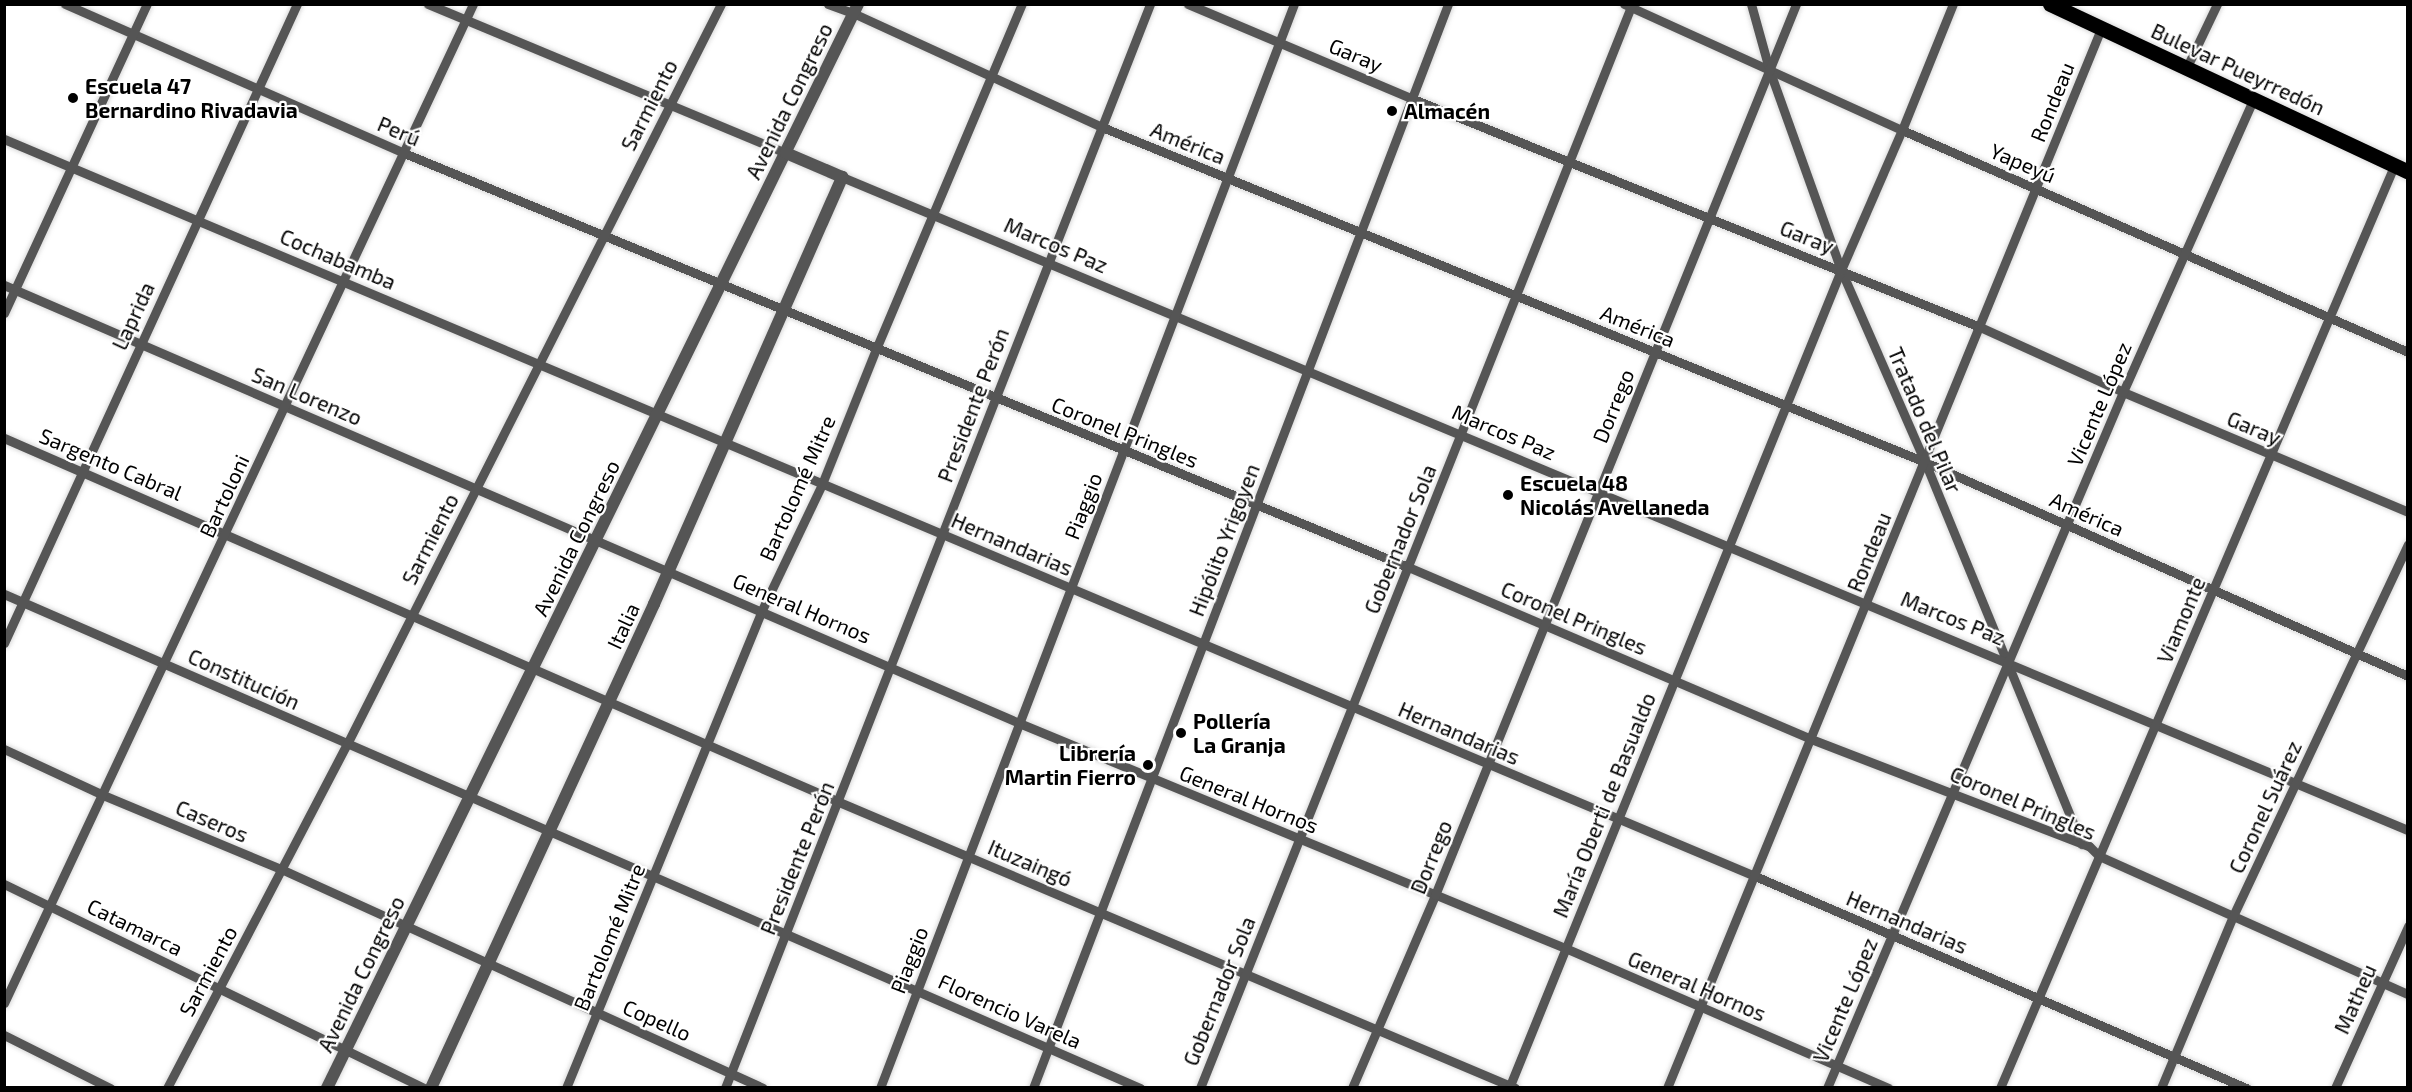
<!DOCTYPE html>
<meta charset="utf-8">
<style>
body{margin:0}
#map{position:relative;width:2412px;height:1092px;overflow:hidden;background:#fff;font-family:"Exo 2",sans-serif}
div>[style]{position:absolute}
.roads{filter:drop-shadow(0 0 2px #dbdbdb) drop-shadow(0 0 2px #dbdbdb)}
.minor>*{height:9px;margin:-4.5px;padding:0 4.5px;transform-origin:4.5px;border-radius:4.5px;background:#555}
.tertiary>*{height:12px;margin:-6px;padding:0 6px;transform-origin:6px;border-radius:6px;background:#555}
.primary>*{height:15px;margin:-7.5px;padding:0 7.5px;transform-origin:7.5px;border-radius:7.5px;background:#000}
.dots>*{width:16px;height:16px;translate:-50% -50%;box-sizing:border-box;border:3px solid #fff;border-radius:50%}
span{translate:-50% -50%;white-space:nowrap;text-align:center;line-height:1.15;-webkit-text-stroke:4.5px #fff;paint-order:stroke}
.street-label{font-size:21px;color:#000}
.poi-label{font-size:21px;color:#000;font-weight:700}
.left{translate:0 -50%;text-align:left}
.right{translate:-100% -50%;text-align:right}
.frame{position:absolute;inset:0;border:6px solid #000;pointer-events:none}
</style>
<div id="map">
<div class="roads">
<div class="minor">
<div style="left:65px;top:4px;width:370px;rotate:23.7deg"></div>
<div style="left:404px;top:153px;width:1086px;rotate:22.41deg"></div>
<div style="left:1408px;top:567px;width:438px;rotate:23.1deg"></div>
<div style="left:1811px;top:739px;width:298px;rotate:21.1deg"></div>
<div style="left:2089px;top:846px;width:14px;rotate:45deg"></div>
<div style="left:2099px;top:856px;width:338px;rotate:24.1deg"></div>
<div style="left:428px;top:4px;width:388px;rotate:22.6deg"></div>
<div style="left:828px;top:4px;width:27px;rotate:20deg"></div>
<div style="left:853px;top:13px;width:274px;rotate:24.6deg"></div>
<div style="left:1102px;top:127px;width:889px;rotate:22.15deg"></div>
<div style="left:1925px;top:462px;width:528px;rotate:23.9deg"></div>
<div style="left:1188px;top:4px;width:244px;rotate:22.9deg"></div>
<div style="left:1413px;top:99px;width:611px;rotate:21.91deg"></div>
<div style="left:1980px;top:327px;width:157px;rotate:24.4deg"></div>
<div style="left:2123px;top:392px;width:309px;rotate:22.8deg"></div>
<div style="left:1624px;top:4px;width:305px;rotate:24.4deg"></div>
<div style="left:1902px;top:130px;width:553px;rotate:23.69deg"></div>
<div style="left:1751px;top:4px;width:67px;rotate:74.5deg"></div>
<div style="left:1769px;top:69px;width:214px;rotate:70.3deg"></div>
<div style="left:1841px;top:270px;width:210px;rotate:66.4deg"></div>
<div style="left:1925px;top:462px;width:413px;rotate:67.7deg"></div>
<div style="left:2186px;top:69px;width:72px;rotate:-64.5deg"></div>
<div style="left:4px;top:139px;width:1900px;rotate:22.83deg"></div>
<div style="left:1755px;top:876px;width:535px;rotate:23.35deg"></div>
<div style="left:842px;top:177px;width:1697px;rotate:22.64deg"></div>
<div style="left:4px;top:285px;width:1105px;rotate:23.34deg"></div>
<div style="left:1019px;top:723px;width:591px;rotate:22.4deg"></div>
<div style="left:1565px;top:948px;width:352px;rotate:23.4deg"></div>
<div style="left:4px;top:313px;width:340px;rotate:-65.2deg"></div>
<div style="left:4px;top:438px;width:911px;rotate:23.55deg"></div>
<div style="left:839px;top:802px;width:734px;rotate:22.93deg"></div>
<div style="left:4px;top:594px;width:1239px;rotate:23.5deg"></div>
<div style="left:4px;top:643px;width:703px;rotate:-65.37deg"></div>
<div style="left:4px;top:749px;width:109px;rotate:24.9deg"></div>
<div style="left:103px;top:795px;width:193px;rotate:22.6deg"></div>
<div style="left:281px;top:869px;width:529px;rotate:24.43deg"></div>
<div style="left:4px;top:884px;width:468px;rotate:25.9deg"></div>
<div style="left:4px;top:1003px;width:1104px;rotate:-64.85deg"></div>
<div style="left:4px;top:1035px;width:119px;rotate:26.6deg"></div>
<div style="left:167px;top:1088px;width:388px;rotate:-62.4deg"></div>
<div style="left:347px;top:744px;width:829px;rotate:-63.19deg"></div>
<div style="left:566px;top:1088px;width:517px;rotate:-67.7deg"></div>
<div style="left:762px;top:610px;width:140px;rotate:-64.5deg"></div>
<div style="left:822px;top:484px;width:145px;rotate:-68.2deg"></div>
<div style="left:876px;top:349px;width:375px;rotate:-67.1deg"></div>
<div style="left:725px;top:1088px;width:1164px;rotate:-68.59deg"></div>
<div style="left:880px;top:1088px;width:1160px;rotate:-69.1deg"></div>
<div style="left:1033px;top:1088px;width:1161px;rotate:-69.05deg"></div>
<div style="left:1200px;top:1088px;width:1167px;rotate:-68.27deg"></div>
<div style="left:1352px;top:1088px;width:210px;rotate:-66.7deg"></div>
<div style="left:1435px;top:895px;width:961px;rotate:-67.94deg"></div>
<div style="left:1509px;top:1088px;width:883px;rotate:-67.91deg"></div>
<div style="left:1841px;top:270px;width:153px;rotate:-66.5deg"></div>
<div style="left:1902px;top:130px;width:136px;rotate:-68deg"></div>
<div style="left:1667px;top:1088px;width:1144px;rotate:-67.72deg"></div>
<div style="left:1827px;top:1088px;width:756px;rotate:-66.96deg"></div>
<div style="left:2123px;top:392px;width:320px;rotate:-66deg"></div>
<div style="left:2000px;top:1088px;width:1003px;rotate:-66.86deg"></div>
<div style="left:2161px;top:1088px;width:186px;rotate:-67.3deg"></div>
<div style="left:2233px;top:916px;width:411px;rotate:-64.8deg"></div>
<div style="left:2335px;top:1088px;width:178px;rotate:-65.7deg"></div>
</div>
<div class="tertiary">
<div style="left:327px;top:1088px;width:1207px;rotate:-63.9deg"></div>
<div style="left:431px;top:1088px;width:533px;rotate:-65.26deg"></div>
<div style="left:654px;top:604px;width:467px;rotate:-66.2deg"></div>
<div style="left:842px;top:177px;width:61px;rotate:-156.8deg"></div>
</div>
<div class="primary">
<div style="left:2050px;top:4px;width:395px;rotate:25.1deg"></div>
</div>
</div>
<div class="dots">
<div style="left:73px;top:98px;background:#000"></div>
<div style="left:1392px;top:111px;background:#000"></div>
<div style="left:1508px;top:495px;background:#000"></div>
<div style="left:1181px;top:733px;background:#000"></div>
<div style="left:1148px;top:765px;background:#000"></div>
</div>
<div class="street-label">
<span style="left:1356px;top:55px;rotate:23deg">Garay</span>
<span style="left:2238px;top:69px;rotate:25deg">Bulevar Pueyrredón</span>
<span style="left:789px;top:101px;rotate:-64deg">Avenida Congreso</span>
<span style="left:2052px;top:102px;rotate:-68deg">Rondeau</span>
<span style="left:649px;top:105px;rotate:-63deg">Sarmiento</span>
<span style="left:399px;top:131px;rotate:23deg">Perú</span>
<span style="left:1188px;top:143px;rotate:22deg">América</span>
<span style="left:2023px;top:163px;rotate:23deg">Yapeyú</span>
<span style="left:1807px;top:237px;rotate:22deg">Garay</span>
<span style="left:1056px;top:245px;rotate:23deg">Marcos Paz</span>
<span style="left:338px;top:259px;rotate:23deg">Cochabamba</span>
<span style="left:133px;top:316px;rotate:-65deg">Laprida</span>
<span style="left:1638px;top:326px;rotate:22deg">América</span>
<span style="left:307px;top:396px;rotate:23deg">San Lorenzo</span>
<span style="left:2099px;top:404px;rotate:-67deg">Vicente López</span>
<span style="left:973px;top:405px;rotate:-69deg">Presidente Perón</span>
<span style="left:1613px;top:406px;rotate:-68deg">Dorrego</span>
<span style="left:1925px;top:420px;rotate:67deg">Tratado del Pilar</span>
<span style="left:2254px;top:428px;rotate:23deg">Garay</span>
<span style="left:1125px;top:432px;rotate:22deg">Coronel Pringles</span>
<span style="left:1504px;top:432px;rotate:23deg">Marcos Paz</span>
<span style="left:111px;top:464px;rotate:23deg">Sargento Cabral</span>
<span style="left:797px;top:488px;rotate:-66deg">Bartolomé Mitre</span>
<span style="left:224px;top:496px;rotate:-65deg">Bartoloni</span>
<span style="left:1083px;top:506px;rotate:-69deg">Piaggio</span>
<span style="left:2087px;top:514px;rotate:24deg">América</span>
<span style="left:576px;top:538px;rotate:-64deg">Avenida Congreso</span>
<span style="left:430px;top:539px;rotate:-63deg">Sarmiento</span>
<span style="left:1400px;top:539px;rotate:-68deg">Gobernador Sola</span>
<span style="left:1224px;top:540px;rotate:-69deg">Hipólito Yrigoyen</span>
<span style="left:1012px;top:544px;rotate:23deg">Hernandarias</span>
<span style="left:1869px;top:552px;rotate:-68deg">Rondeau</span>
<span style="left:802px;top:608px;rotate:23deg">General Hornos</span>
<span style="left:1574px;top:618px;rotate:23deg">Coronel Pringles</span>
<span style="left:1953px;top:618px;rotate:22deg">Marcos Paz</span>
<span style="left:2181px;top:620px;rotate:-67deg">Viamonte</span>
<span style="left:623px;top:626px;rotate:-65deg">Italia</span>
<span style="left:244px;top:679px;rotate:24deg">Constitución</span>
<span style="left:1459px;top:733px;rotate:23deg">Hernandarias</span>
<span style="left:1249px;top:799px;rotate:22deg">General Hornos</span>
<span style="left:2023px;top:803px;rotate:23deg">Coronel Pringles</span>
<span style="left:1604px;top:805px;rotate:-68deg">María Oberti de Basualdo</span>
<span style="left:2265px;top:807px;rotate:-65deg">Coronel Suárez</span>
<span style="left:212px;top:821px;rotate:23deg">Caseros</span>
<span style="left:1431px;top:857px;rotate:-68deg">Dorrego</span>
<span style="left:797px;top:858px;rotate:-68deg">Presidente Perón</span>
<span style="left:1030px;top:863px;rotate:23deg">Ituzaingó</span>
<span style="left:1907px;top:922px;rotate:23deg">Hernandarias</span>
<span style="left:135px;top:927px;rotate:26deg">Catamarca</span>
<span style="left:609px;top:937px;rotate:-68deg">Bartolomé Mitre</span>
<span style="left:909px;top:960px;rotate:-69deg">Piaggio</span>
<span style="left:208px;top:971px;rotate:-62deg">Sarmiento</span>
<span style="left:361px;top:974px;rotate:-64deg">Avenida Congreso</span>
<span style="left:1697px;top:986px;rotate:23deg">General Hornos</span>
<span style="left:1219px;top:991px;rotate:-68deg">Gobernador Sola</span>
<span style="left:2355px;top:999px;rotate:-66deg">Matheu</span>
<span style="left:1845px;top:1000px;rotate:-67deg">Vicente López</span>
<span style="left:1010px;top:1011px;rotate:24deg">Florencio Varela</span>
<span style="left:657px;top:1020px;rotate:24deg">Copello</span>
</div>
<div class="poi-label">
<span class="left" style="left:85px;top:98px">Escuela 47<br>Bernardino Rivadavia</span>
<span class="left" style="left:1404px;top:111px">Almacén</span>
<span class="left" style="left:1520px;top:495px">Escuela 48<br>Nicolás Avellaneda</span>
<span class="left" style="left:1193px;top:733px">Pollería<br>La Granja</span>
<span class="right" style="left:1136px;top:765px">Librería<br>Martin Fierro</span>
</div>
<div class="frame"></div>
</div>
